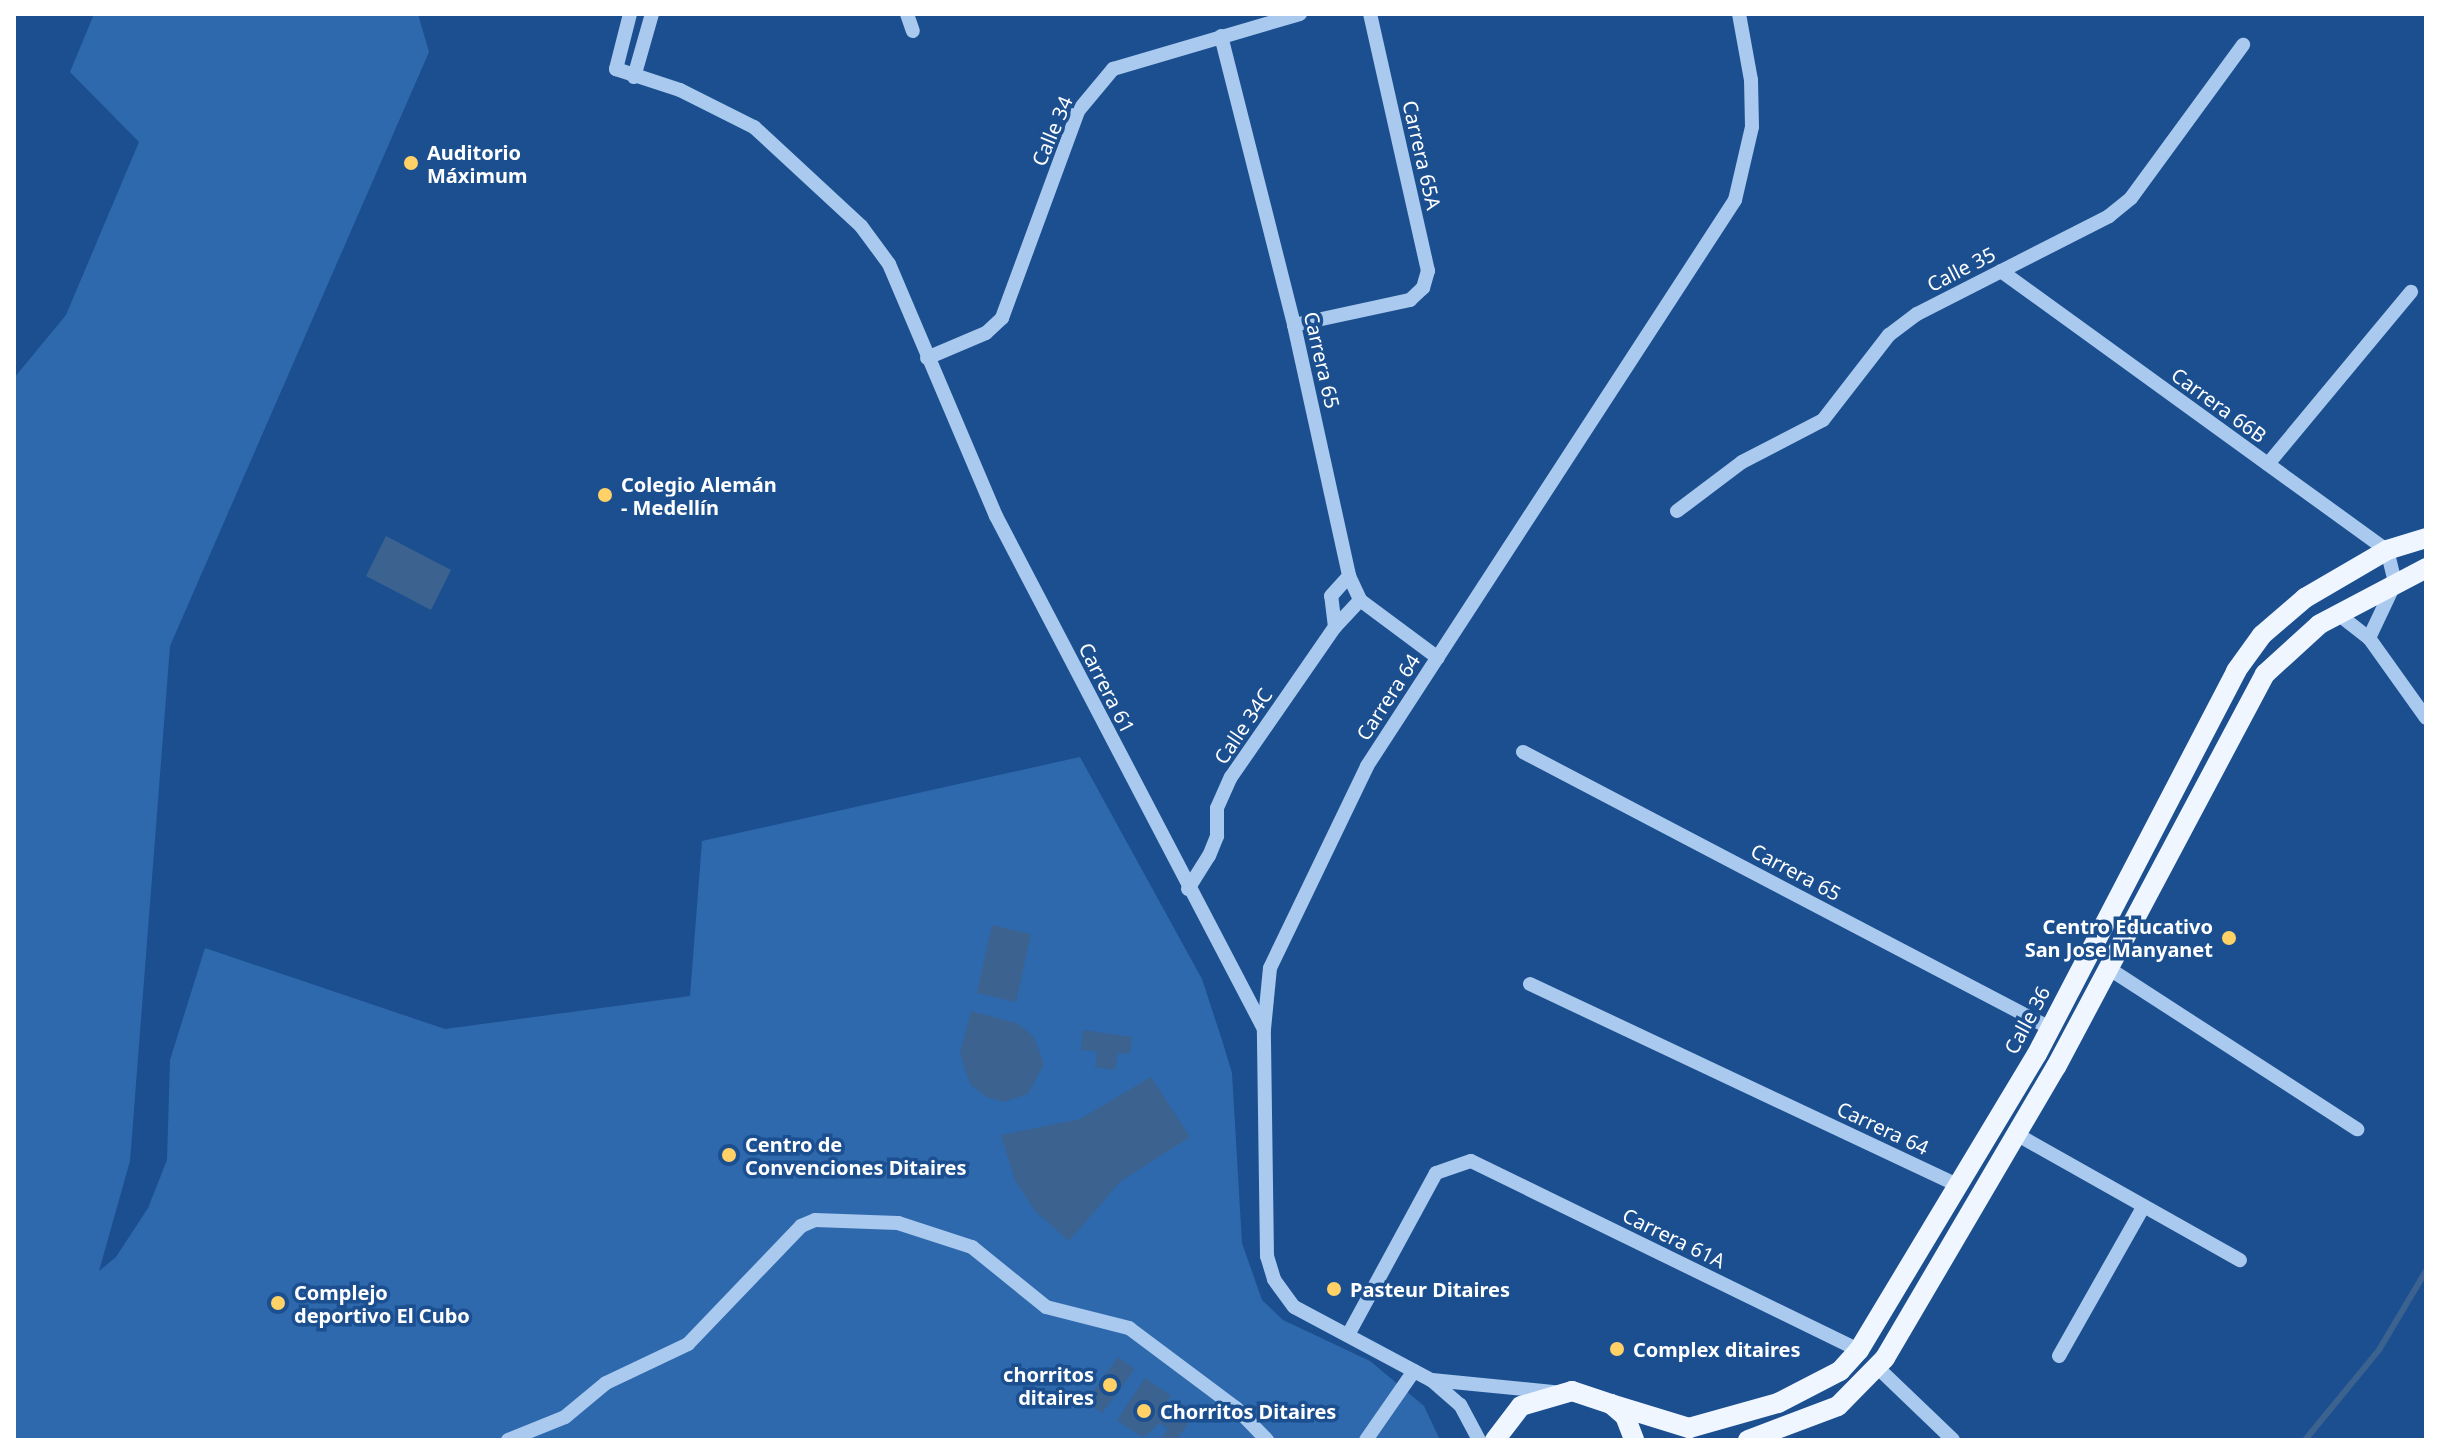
<!DOCTYPE html>
<meta charset="utf-8">
<style>
body{margin:0}
#map{position:relative;width:2440px;height:1454px;overflow:hidden;background:#1b4f8f;font-family:"Noto Sans",sans-serif}
div>[style]{position:absolute}
.green>*{inset:0;background:#2e69ad}
.water>*{inset:0;background:#3c6290}
.stream>*{height:6px;margin:-3px;padding:0 3px;transform-origin:3px;border-radius:3px;background:#3c6290}
.minor>*{height:14px;margin:-7px;padding:0 7px;transform-origin:7px;border-radius:7px;background:#a9c9ee}
.major>*{height:20px;margin:-10px;padding:0 10px;transform-origin:10px;border-radius:10px;background:#f0f6ff}
.dots>*{width:22px;height:22px;translate:-50% -50%;box-sizing:border-box;border:4px solid #1b4f8f;border-radius:50%}
span{translate:-50% -50%;white-space:nowrap;text-align:center;line-height:1.15;-webkit-text-stroke:7px #1b4f8f;paint-order:stroke}
.street-label{font-size:20px;color:#fff}
.poi-label{font-size:20px;color:#fff;font-weight:700}
.left{translate:0 -50%;text-align:left}
.right{translate:-100% -50%;text-align:right}
.frame{position:absolute;inset:0;border:16px solid #fff;pointer-events:none}
</style>
<div id="map">
<div class="green">
<i style="clip-path:polygon(94px 14px,418px 14px,429px 52px,170px 646px,130px 1161px,99px 1271px,116px 1257px,148px 1208px,167px 1160px,170px 1060px,205px 948px,445px 1029px,690px 996px,702px 841px,1080px 757px,1202px 979px,1222px 1040px,1232px 1073px,1242px 1243px,1262px 1300px,1283px 1320px,1370px 1361px,1424px 1406px,1440px 1440px,14px 1440px,14px 378px,66px 315px,139px 142px,70px 72px)"></i>
</div>
<div class="water">
<i style="clip-path:polygon(386px 536px,451px 570px,431px 610px,366px 576px)"></i>
<i style="clip-path:polygon(992px 925px,1031px 934px,1016px 1002px,977px 993px)"></i>
<i style="clip-path:polygon(971px 1011px,1017px 1023px,1034px 1037px,1044px 1064px,1028px 1094px,1004px 1102px,986px 1097px,970px 1084px,960px 1053px)"></i>
<i style="clip-path:polygon(1083px 1030px,1132px 1037px,1130px 1054px,1118px 1053px,1115px 1070px,1095px 1067px,1097px 1052px,1081px 1050px)"></i>
<i style="clip-path:polygon(1151px 1077px,1190px 1137px,1121px 1181px,1069px 1241px,1036px 1212px,1015px 1181px,1001px 1135px,1080px 1119px)"></i>
<i style="clip-path:polygon(1118px 1357px,1135px 1369px,1102px 1413px,1086px 1401px)"></i>
<i style="clip-path:polygon(1145px 1378px,1171px 1396px,1164px 1406px,1166px 1415px,1174px 1420px,1183px 1407px,1194px 1415px,1177px 1440px,1160px 1440px,1168px 1429px,1160px 1423px,1143px 1438px,1117px 1420px)"></i>
</div>
<div class="stream">
<i style="left:2305px;top:1440px;width:117px;rotate:-50.6deg"></i>
<i style="left:2379px;top:1350px;width:92px;rotate:-59.3deg"></i>
</div>
<div class="minor">
<i style="left:630px;top:14px;width:57px;rotate:104.3deg"></i>
<i style="left:616px;top:69px;width:67px;rotate:18.2deg"></i>
<i style="left:680px;top:90px;width:83px;rotate:26.6deg"></i>
<i style="left:754px;top:127px;width:146px;rotate:42.8deg"></i>
<i style="left:861px;top:226px;width:47px;rotate:53.6deg"></i>
<i style="left:889px;top:264px;width:274px;rotate:67deg"></i>
<i style="left:996px;top:516px;width:579px;rotate:62.42deg"></i>
<i style="left:907px;top:14px;width:18px;rotate:71deg"></i>
<i style="left:1221px;top:36px;width:298px;rotate:75.8deg"></i>
<i style="left:1294px;top:325px;width:257px;rotate:77.6deg"></i>
<i style="left:1349px;top:576px;width:26px;rotate:65deg"></i>
<i style="left:1360px;top:600px;width:97px;rotate:36.6deg"></i>
<i style="left:634px;top:77px;width:66px;rotate:-74.1deg"></i>
<i style="left:2001px;top:271px;width:476px;rotate:35.9deg"></i>
<i style="left:2387px;top:550px;width:34px;rotate:76deg"></i>
<i style="left:2395px;top:583px;width:61px;rotate:115.3deg"></i>
<i style="left:1294px;top:325px;width:119px;rotate:-12.2deg"></i>
<i style="left:1410px;top:300px;width:18px;rotate:-43deg"></i>
<i style="left:1423px;top:288px;width:18px;rotate:-74deg"></i>
<i style="left:1428px;top:271px;width:263px;rotate:-102.7deg"></i>
<i style="left:927px;top:358px;width:64px;rotate:-23deg"></i>
<i style="left:986px;top:333px;width:22px;rotate:-43deg"></i>
<i style="left:1002px;top:318px;width:221px;rotate:-69.8deg"></i>
<i style="left:1078px;top:111px;width:55px;rotate:-50.2deg"></i>
<i style="left:1113px;top:69px;width:195px;rotate:-16.4deg"></i>
<i style="left:2268px;top:464px;width:224px;rotate:-50.3deg"></i>
<i style="left:1677px;top:511px;width:81px;rotate:-37deg"></i>
<i style="left:1742px;top:462px;width:91px;rotate:-27.4deg"></i>
<i style="left:1823px;top:420px;width:108px;rotate:-52.2deg"></i>
<i style="left:1889px;top:335px;width:35px;rotate:-37deg"></i>
<i style="left:1917px;top:314px;width:216px;rotate:-27deg"></i>
<i style="left:2109px;top:216px;width:28px;rotate:-39deg"></i>
<i style="left:2131px;top:198px;width:190px;rotate:-53.8deg"></i>
<i style="left:2338px;top:614px;width:39px;rotate:38deg"></i>
<i style="left:2369px;top:638px;width:98px;rotate:54.5deg"></i>
<i style="left:1335px;top:627px;width:31px;rotate:-97deg"></i>
<i style="left:1331px;top:596px;width:27px;rotate:-48deg"></i>
<i style="left:1523px;top:752px;width:595px;rotate:27.64deg"></i>
<i style="left:1188px;top:889px;width:39px;rotate:-58deg"></i>
<i style="left:1209px;top:856px;width:22px;rotate:-68deg"></i>
<i style="left:1217px;top:836px;width:28px;rotate:-90deg"></i>
<i style="left:1217px;top:808px;width:34px;rotate:-66deg"></i>
<i style="left:1231px;top:777px;width:183px;rotate:-55.3deg"></i>
<i style="left:1335px;top:627px;width:37px;rotate:-47deg"></i>
<i style="left:2108px;top:968px;width:297px;rotate:32.9deg"></i>
<i style="left:1530px;top:984px;width:473px;rotate:25.2deg"></i>
<i style="left:2016px;top:1134px;width:257px;rotate:29.4deg"></i>
<i style="left:1348px;top:1335px;width:184px;rotate:-61.5deg"></i>
<i style="left:1436px;top:1173px;width:37px;rotate:-19deg"></i>
<i style="left:1471px;top:1161px;width:432px;rotate:26deg"></i>
<i style="left:2059px;top:1356px;width:172px;rotate:-60.5deg"></i>
<i style="left:1877px;top:1367px;width:105px;rotate:43.8deg"></i>
<i style="left:1432px;top:1380px;width:124px;rotate:5.6deg"></i>
<i style="left:508px;top:1440px;width:61px;rotate:-22deg"></i>
<i style="left:565px;top:1417px;width:53px;rotate:-39.7deg"></i>
<i style="left:606px;top:1383px;width:91px;rotate:-25.4deg"></i>
<i style="left:688px;top:1344px;width:163px;rotate:-46.2deg"></i>
<i style="left:801px;top:1226px;width:15px;rotate:-23deg"></i>
<i style="left:815px;top:1220px;width:83px;rotate:2.1deg"></i>
<i style="left:898px;top:1223px;width:78px;rotate:18deg"></i>
<i style="left:972px;top:1247px;width:95px;rotate:39deg"></i>
<i style="left:1046px;top:1307px;width:86px;rotate:14.2deg"></i>
<i style="left:1129px;top:1328px;width:134px;rotate:36.8deg"></i>
<i style="left:1236px;top:1408px;width:45px;rotate:45.9deg"></i>
<i style="left:1366px;top:1440px;width:84px;rotate:-55.2deg"></i>
<i style="left:1479px;top:1440px;width:40px;rotate:-118deg"></i>
<i style="left:1460px;top:1405px;width:38px;rotate:-139deg"></i>
<i style="left:1431px;top:1380px;width:155px;rotate:-151.9deg"></i>
<i style="left:1294px;top:1307px;width:34px;rotate:-126deg"></i>
<i style="left:1274px;top:1279px;width:24px;rotate:-107deg"></i>
<i style="left:1267px;top:1256px;width:227px;rotate:-90.8deg"></i>
<i style="left:1264px;top:1029px;width:61px;rotate:-84.4deg"></i>
<i style="left:1270px;top:968px;width:224px;rotate:-64.3deg"></i>
<i style="left:1367px;top:766px;width:675px;rotate:-56.97deg"></i>
<i style="left:1735px;top:200px;width:75px;rotate:-76.9deg"></i>
<i style="left:1752px;top:127px;width:47px;rotate:-91.2deg"></i>
<i style="left:1751px;top:80px;width:67px;rotate:-100.3deg"></i>
</div>
<div class="major">
<i style="left:1611px;top:1404px;width:82px;rotate:17.1deg"></i>
<i style="left:1689px;top:1428px;width:92px;rotate:-15.7deg"></i>
<i style="left:1778px;top:1403px;width:70px;rotate:-27.3deg"></i>
<i style="left:1840px;top:1371px;width:28px;rotate:-48deg"></i>
<i style="left:1859px;top:1350px;width:345px;rotate:-59deg"></i>
<i style="left:2037px;top:1054px;width:432px;rotate:-62.5deg"></i>
<i style="left:2236px;top:671px;width:44px;rotate:-54.2deg"></i>
<i style="left:2262px;top:635px;width:57px;rotate:-40.7deg"></i>
<i style="left:2305px;top:598px;width:95px;rotate:-30.3deg"></i>
<i style="left:2387px;top:550px;width:41px;rotate:-17.1deg"></i>
<i style="left:1495px;top:1440px;width:43px;rotate:-52.6deg"></i>
<i style="left:1521px;top:1406px;width:53px;rotate:-16.4deg"></i>
<i style="left:1572px;top:1391px;width:41px;rotate:18.4deg"></i>
<i style="left:1611px;top:1404px;width:18px;rotate:41deg"></i>
<i style="left:1625px;top:1416px;width:26px;rotate:69deg"></i>
<i style="left:1748px;top:1440px;width:96px;rotate:-20.7deg"></i>
<i style="left:1838px;top:1406px;width:67px;rotate:-45.6deg"></i>
<i style="left:1885px;top:1358px;width:338px;rotate:-59.6deg"></i>
<i style="left:2056px;top:1067px;width:445px;rotate:-62deg"></i>
<i style="left:2265px;top:674px;width:74px;rotate:-42.3deg"></i>
<i style="left:2320px;top:624px;width:120px;rotate:-27.8deg"></i>
</div>
<div class="dots">
<i style="left:411px;top:163px;background:#ffd166"></i>
<i style="left:605px;top:495px;background:#ffd166"></i>
<i style="left:2229px;top:938px;background:#ffd166"></i>
<i style="left:729px;top:1155px;background:#ffd166"></i>
<i style="left:1334px;top:1289px;background:#ffd166"></i>
<i style="left:278px;top:1303px;background:#ffd166"></i>
<i style="left:1617px;top:1349px;background:#ffd166"></i>
<i style="left:1110px;top:1385px;background:#ffd166"></i>
<i style="left:1144px;top:1411px;background:#ffd166"></i>
</div>
<div class="street-label">
<span style="left:1052px;top:131px;rotate:-67deg">Calle 34</span>
<span style="left:1422px;top:155px;rotate:77deg">Carrera 65A</span>
<span style="left:1961px;top:269px;rotate:-27deg">Calle 35</span>
<span style="left:1322px;top:360px;rotate:77deg">Carrera 65</span>
<span style="left:2219px;top:405px;rotate:36deg">Carrera 66B</span>
<span style="left:1107px;top:688px;rotate:63deg">Carrera 61</span>
<span style="left:1388px;top:697px;rotate:-57deg">Carrera 64</span>
<span style="left:1243px;top:726px;rotate:-56deg">Calle 34C</span>
<span style="left:1796px;top:872px;rotate:28deg">Carrera 65</span>
<span style="left:2027px;top:1020px;rotate:-62deg">Calle 36</span>
<span style="left:1883px;top:1128px;rotate:25deg">Carrera 64</span>
<span style="left:1674px;top:1238px;rotate:26deg">Carrera 61A</span>
</div>
<div class="poi-label">
<span class="left" style="left:427px;top:164px">Auditorio<br>Máximum</span>
<span class="left" style="left:621px;top:496px">Colegio Alemán<br>- Medellín</span>
<span class="right" style="left:2213px;top:938px">Centro Educativo<br>San Jose Manyanet</span>
<span class="left" style="left:745px;top:1156px">Centro de<br>Convenciones Ditaires</span>
<span class="left" style="left:1350px;top:1289px">Pasteur Ditaires</span>
<span class="left" style="left:294px;top:1304px">Complejo<br>deportivo El Cubo</span>
<span class="left" style="left:1633px;top:1349px">Complex ditaires</span>
<span class="right" style="left:1094px;top:1386px">chorritos<br>ditaires</span>
<span class="left" style="left:1160px;top:1411px">Chorritos Ditaires</span>
</div>
<div class="frame"></div>
</div>
